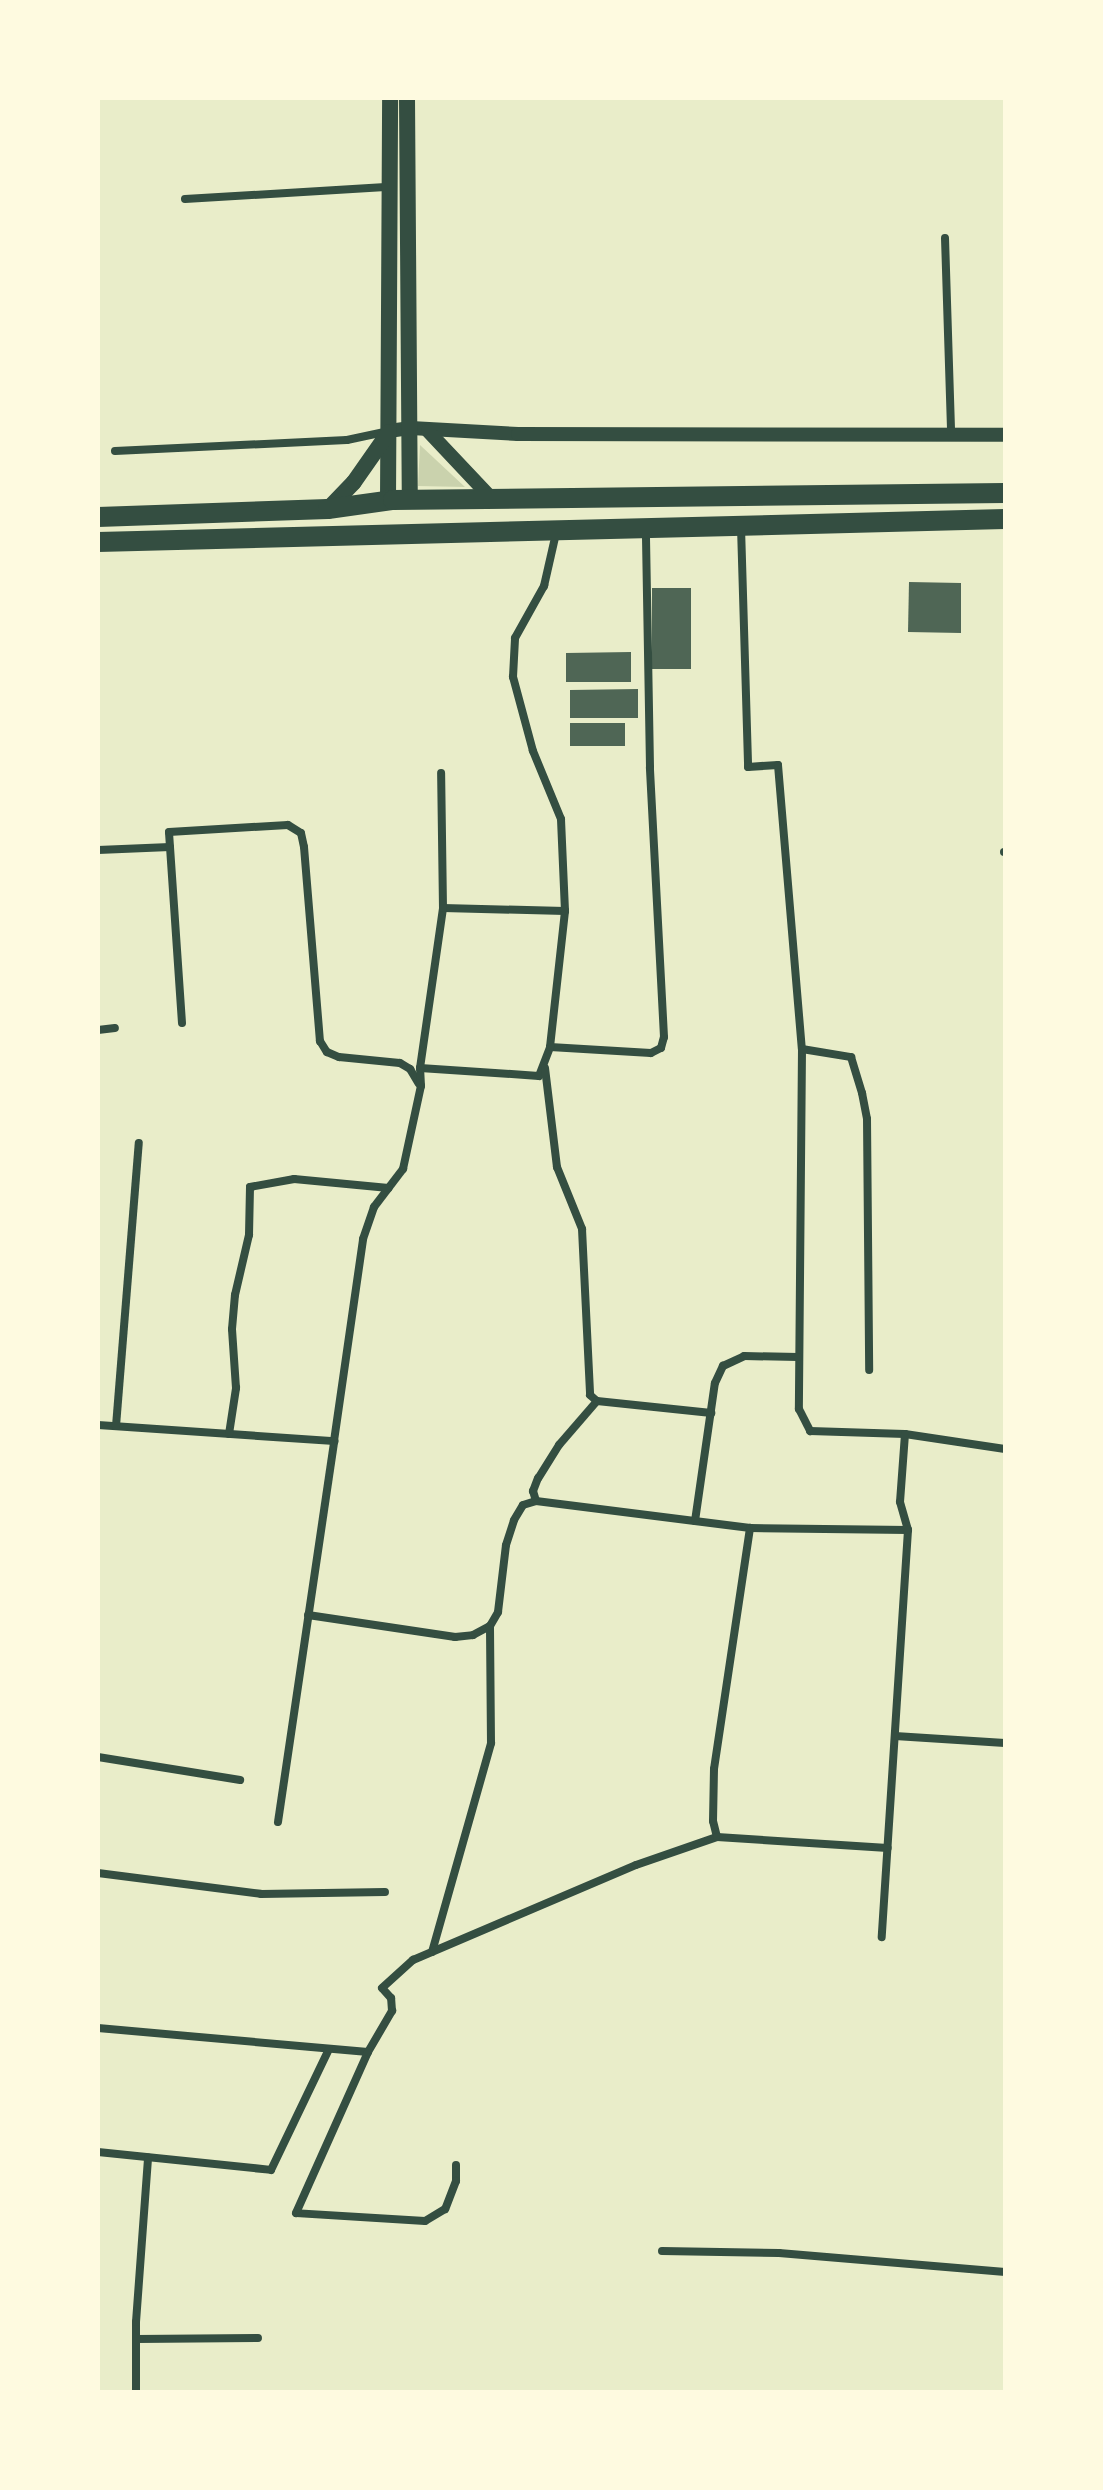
<!DOCTYPE html>
<style>
body{margin:0}
#map{position:relative;width:1103px;height:2490px;overflow:hidden;background:#e9edc9;font-family:Signika,sans-serif}
div>[style]{position:absolute}
.green>*{inset:0;background:#cad2ad}
.building>*{inset:0;background:#4f6655}
.minor>*{height:8px;margin:-4px;padding:0 4px;transform-origin:4px;border-radius:4px;background:#344e41}
.tertiary>*{height:14px;margin:-7px;padding:0 7px;transform-origin:7px;border-radius:7px;background:#344e41}
.secondary>*{height:16px;margin:-8px;padding:0 8px;transform-origin:8px;border-radius:8px;background:#344e41}
.trunk>*{height:20px;margin:-10px;padding:0 10px;transform-origin:10px;border-radius:10px;background:#344e41}
span{translate:-50% -50%;white-space:nowrap;text-align:center;line-height:1.15;-webkit-text-stroke:8px #fefae0;paint-order:stroke}
.frame{position:absolute;inset:0;border:100px solid #fefae0;pointer-events:none}
</style>
<div id="map">
<div class="green">
<i style="clip-path:polygon(420px 445px,465px 487px,418px 486px)"></i>
</div>
<div class="building">
<i style="clip-path:polygon(909px 582px,961px 583px,961px 633px,908px 632px)"></i>
<i style="clip-path:polygon(652px 588px,691px 588px,691px 669px,652px 669px)"></i>
<i style="clip-path:polygon(631px 652px,631px 682px,566px 682px,566px 653px)"></i>
<i style="clip-path:polygon(638px 689px,638px 718px,570px 718px,570px 690px)"></i>
<i style="clip-path:polygon(570px 723px,625px 723px,625px 746px,570px 746px)"></i>
</div>
<div class="minor">
<i style="left:185px;top:199px;width:205px;rotate:-3.4deg"></i>
<i style="left:945px;top:238px;width:195px;rotate:88.2deg"></i>
<i style="left:115px;top:451px;width:232px;rotate:-2.7deg"></i>
<i style="left:347px;top:440px;width:43px;rotate:-12.1deg"></i>
<i style="left:741px;top:527px;width:240px;rotate:88.3deg"></i>
<i style="left:748px;top:767px;width:30px;rotate:-4deg"></i>
<i style="left:778px;top:765px;width:285px;rotate:85.2deg"></i>
<i style="left:802px;top:1049px;width:360px;rotate:90.5deg"></i>
<i style="left:799px;top:1409px;width:25px;rotate:63deg"></i>
<i style="left:810px;top:1431px;width:95px;rotate:1.8deg"></i>
<i style="left:905px;top:1434px;width:101px;rotate:8.5deg"></i>
<i style="left:98px;top:850px;width:72px;rotate:-2.4deg"></i>
<i style="left:1004px;top:852px;width:1px"></i>
<i style="left:443px;top:908px;width:122px;rotate:1.4deg"></i>
<i style="left:182px;top:1023px;width:191px;rotate:-93.9deg"></i>
<i style="left:169px;top:832px;width:119px;rotate:-3.4deg"></i>
<i style="left:288px;top:825px;width:15px;rotate:32deg"></i>
<i style="left:301px;top:833px;width:14px;rotate:78deg"></i>
<i style="left:304px;top:847px;width:195px;rotate:85.3deg"></i>
<i style="left:320px;top:1041px;width:13px;rotate:58deg"></i>
<i style="left:327px;top:1052px;width:13px;rotate:23deg"></i>
<i style="left:339px;top:1057px;width:61px;rotate:5.6deg"></i>
<i style="left:400px;top:1063px;width:12px;rotate:31deg"></i>
<i style="left:410px;top:1069px;width:17px;rotate:59deg"></i>
<i style="left:98px;top:1030px;width:17px;rotate:-7deg"></i>
<i style="left:550px;top:1047px;width:101px;rotate:3.4deg"></i>
<i style="left:651px;top:1053px;width:11px;rotate:-27deg"></i>
<i style="left:661px;top:1048px;width:11px;rotate:-75deg"></i>
<i style="left:664px;top:1037px;width:270px;rotate:-93deg"></i>
<i style="left:650px;top:767px;width:237px;rotate:-91deg"></i>
<i style="left:802px;top:1049px;width:50px;rotate:9.3deg"></i>
<i style="left:851px;top:1057px;width:38px;rotate:73deg"></i>
<i style="left:862px;top:1093px;width:26px;rotate:79deg"></i>
<i style="left:867px;top:1119px;width:251px;rotate:89.5deg"></i>
<i style="left:420px;top:1068px;width:119px;rotate:3.8deg"></i>
<i style="left:539px;top:1076px;width:31px;rotate:-69deg"></i>
<i style="left:550px;top:1047px;width:137px;rotate:-83.7deg"></i>
<i style="left:565px;top:911px;width:92px;rotate:-92.5deg"></i>
<i style="left:561px;top:819px;width:74px;rotate:-112.4deg"></i>
<i style="left:533px;top:751px;width:77px;rotate:-105.1deg"></i>
<i style="left:513px;top:677px;width:39px;rotate:-87deg"></i>
<i style="left:515px;top:638px;width:60px;rotate:-60.9deg"></i>
<i style="left:544px;top:586px;width:54px;rotate:-77.2deg"></i>
<i style="left:545px;top:1068px;width:100px;rotate:83.1deg"></i>
<i style="left:557px;top:1167px;width:67px;rotate:68deg"></i>
<i style="left:582px;top:1229px;width:166px;rotate:87.2deg"></i>
<i style="left:590px;top:1395px;width:9px;rotate:41deg"></i>
<i style="left:597px;top:1401px;width:58px;rotate:130.8deg"></i>
<i style="left:559px;top:1445px;width:39px;rotate:122deg"></i>
<i style="left:538px;top:1478px;width:14px;rotate:111deg"></i>
<i style="left:533px;top:1491px;width:10px;rotate:73deg"></i>
<i style="left:536px;top:1501px;width:216px;rotate:7.2deg"></i>
<i style="left:597px;top:1401px;width:115px;rotate:6deg"></i>
<i style="left:98px;top:1425px;width:237px;rotate:3.9deg"></i>
<i style="left:334px;top:1441px;width:204px;rotate:-81.8deg"></i>
<i style="left:363px;top:1239px;width:34px;rotate:-71deg"></i>
<i style="left:374px;top:1207px;width:48px;rotate:-52.7deg"></i>
<i style="left:403px;top:1169px;width:85px;rotate:-77.8deg"></i>
<i style="left:421px;top:1086px;width:18px;rotate:-93deg"></i>
<i style="left:420px;top:1068px;width:162px;rotate:-81.8deg"></i>
<i style="left:443px;top:908px;width:135px;rotate:-90.8deg"></i>
<i style="left:116px;top:1426px;width:284px;rotate:-85.4deg"></i>
<i style="left:229px;top:1434px;width:47px;rotate:-81.3deg"></i>
<i style="left:236px;top:1388px;width:59px;rotate:-93.9deg"></i>
<i style="left:232px;top:1329px;width:34px;rotate:-85deg"></i>
<i style="left:235px;top:1295px;width:62px;rotate:-76.9deg"></i>
<i style="left:249px;top:1235px;width:48px;rotate:-88.8deg"></i>
<i style="left:250px;top:1187px;width:45px;rotate:-10.3deg"></i>
<i style="left:294px;top:1179px;width:95px;rotate:5.4deg"></i>
<i style="left:905px;top:1434px;width:68px;rotate:94.2deg"></i>
<i style="left:900px;top:1502px;width:29px;rotate:74deg"></i>
<i style="left:695px;top:1521px;width:139px;rotate:-81.8deg"></i>
<i style="left:715px;top:1383px;width:19px;rotate:-65deg"></i>
<i style="left:723px;top:1366px;width:23px;rotate:-25deg"></i>
<i style="left:744px;top:1356px;width:54px;rotate:1.1deg"></i>
<i style="left:308px;top:1615px;width:149px;rotate:8.5deg"></i>
<i style="left:455px;top:1637px;width:18px;rotate:-6deg"></i>
<i style="left:473px;top:1635px;width:19px;rotate:-28deg"></i>
<i style="left:490px;top:1626px;width:16px;rotate:-60deg"></i>
<i style="left:498px;top:1612px;width:67px;rotate:-83.2deg"></i>
<i style="left:506px;top:1545px;width:26px;rotate:-72deg"></i>
<i style="left:514px;top:1520px;width:17px;rotate:-59deg"></i>
<i style="left:523px;top:1505px;width:14px;rotate:-17deg"></i>
<i style="left:895px;top:1736px;width:110px;rotate:3.6deg"></i>
<i style="left:98px;top:1757px;width:144px;rotate:9.2deg"></i>
<i style="left:278px;top:1822px;width:385px;rotate:-81.6deg"></i>
<i style="left:717px;top:1837px;width:16px;rotate:-104deg"></i>
<i style="left:713px;top:1821px;width:52px;rotate:-88.9deg"></i>
<i style="left:714px;top:1769px;width:244px;rotate:-81.5deg"></i>
<i style="left:750px;top:1528px;width:158px;rotate:0.7deg"></i>
<i style="left:908px;top:1530px;width:408px;rotate:93.7deg"></i>
<i style="left:98px;top:1873px;width:164px;rotate:7.3deg"></i>
<i style="left:261px;top:1894px;width:124px;rotate:-0.9deg"></i>
<i style="left:432px;top:1952px;width:217px;rotate:-74.2deg"></i>
<i style="left:491px;top:1743px;width:117px;rotate:-90.5deg"></i>
<i style="left:98px;top:2028px;width:271px;rotate:5.1deg"></i>
<i style="left:98px;top:2152px;width:174px;rotate:5.9deg"></i>
<i style="left:271px;top:2170px;width:134px;rotate:-64.4deg"></i>
<i style="left:456px;top:2165px;width:16px;rotate:90deg"></i>
<i style="left:456px;top:2181px;width:30px;rotate:111deg"></i>
<i style="left:445px;top:2209px;width:23px;rotate:149deg"></i>
<i style="left:425px;top:2221px;width:129px;rotate:-176.5deg"></i>
<i style="left:296px;top:2213px;width:176px;rotate:-65.9deg"></i>
<i style="left:368px;top:2052px;width:48px;rotate:-59.7deg"></i>
<i style="left:392px;top:2011px;width:13px;rotate:-94deg"></i>
<i style="left:391px;top:1998px;width:13px;rotate:-132deg"></i>
<i style="left:382px;top:1988px;width:42px;rotate:-42.1deg"></i>
<i style="left:413px;top:1960px;width:242px;rotate:-23.1deg"></i>
<i style="left:636px;top:1865px;width:86px;rotate:-19.1deg"></i>
<i style="left:717px;top:1837px;width:171px;rotate:3.7deg"></i>
<i style="left:662px;top:2251px;width:117px;rotate:1deg"></i>
<i style="left:779px;top:2253px;width:227px;rotate:4.8deg"></i>
<i style="left:136px;top:2339px;width:122px;rotate:-0.5deg"></i>
<i style="left:136px;top:2392px;width:70px;rotate:-90deg"></i>
<i style="left:136px;top:2322px;width:165px;rotate:-85.8deg"></i>
</div>
<div class="tertiary">
<i style="left:389px;top:431px;width:22px;rotate:-8deg"></i>
<i style="left:411px;top:428px;width:107px;rotate:3.2deg"></i>
<i style="left:518px;top:434px;width:487px;rotate:0.1deg"></i>
<i style="left:428px;top:431px;width:96px;rotate:46.7deg"></i>
</div>
<div class="secondary">
<i style="left:407px;top:98px;width:402px;rotate:89.6deg"></i>
<i style="left:388px;top:501px;width:403px;rotate:-89.7deg"></i>
<i style="left:328px;top:509px;width:37px;rotate:-46deg"></i>
<i style="left:354px;top:482px;width:61px;rotate:-55deg"></i>
</div>
<div class="trunk">
<i style="left:98px;top:517px;width:230px;rotate:-2deg"></i>
<i style="left:328px;top:509px;width:66px;rotate:-7.9deg"></i>
<i style="left:393px;top:500px;width:612px;rotate:-0.66deg"></i>
<i style="left:98px;top:542px;width:907px;rotate:-1.45deg"></i>
</div>
<div class="frame"></div>
</div>
